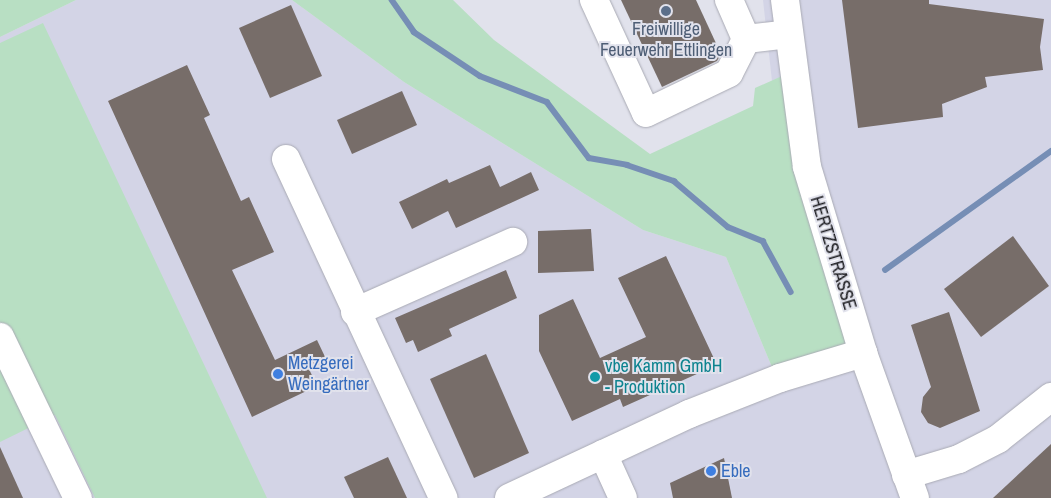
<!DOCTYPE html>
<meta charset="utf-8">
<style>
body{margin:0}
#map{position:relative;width:1051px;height:498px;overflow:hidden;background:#e1e2ec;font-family:"Archivo Narrow",sans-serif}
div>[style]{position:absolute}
.built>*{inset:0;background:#d3d4e6}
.green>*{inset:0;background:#b8dfc3}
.stream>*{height:5.5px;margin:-2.75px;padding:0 2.75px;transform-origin:2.75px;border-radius:2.75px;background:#768eb5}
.building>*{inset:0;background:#776d69}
.roads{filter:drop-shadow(0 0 1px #a9aab4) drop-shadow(0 0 1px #a9aab4)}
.minor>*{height:28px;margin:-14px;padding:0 14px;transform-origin:14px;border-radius:14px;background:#fff}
.dots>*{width:14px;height:14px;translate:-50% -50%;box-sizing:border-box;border:2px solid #e1e2ec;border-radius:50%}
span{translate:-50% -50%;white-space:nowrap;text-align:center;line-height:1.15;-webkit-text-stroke:4px #e1e2ec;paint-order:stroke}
.service-label{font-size:18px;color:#4e5e75}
.street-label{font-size:18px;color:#1d1d21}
.shop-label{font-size:18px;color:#366cbe}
.left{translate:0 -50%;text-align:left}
.culture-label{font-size:18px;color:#0d838f}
</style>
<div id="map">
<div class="built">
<i style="clip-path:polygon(76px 0,292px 0,404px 82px,643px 230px,726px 257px,774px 372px,782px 77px,772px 81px,763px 0,1051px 0,1051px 498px,0 498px,0 37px)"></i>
</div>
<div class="green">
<i style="clip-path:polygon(0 0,76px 0,0 37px)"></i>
<i style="clip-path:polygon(292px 0,453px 0,494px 40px,650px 154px,753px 106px,755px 88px,782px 76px,847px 347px,774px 372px,726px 257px,643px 230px,404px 82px)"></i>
<i style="clip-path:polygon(43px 23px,267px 498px,95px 498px,55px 415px,0 442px,0 43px)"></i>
</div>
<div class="stream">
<i style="left:392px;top:0;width:39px;rotate:55deg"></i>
<i style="left:414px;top:32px;width:79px;rotate:33.7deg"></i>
<i style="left:480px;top:76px;width:72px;rotate:21.2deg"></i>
<i style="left:547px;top:102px;width:70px;rotate:53.1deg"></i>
<i style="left:589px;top:158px;width:39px;rotate:10deg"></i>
<i style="left:627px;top:165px;width:50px;rotate:18.8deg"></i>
<i style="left:674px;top:181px;width:71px;rotate:40.4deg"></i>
<i style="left:728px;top:227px;width:38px;rotate:22deg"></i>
<i style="left:763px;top:241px;width:58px;rotate:61.2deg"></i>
<i style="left:885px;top:270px;width:204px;rotate:-35.6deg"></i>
</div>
<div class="building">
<i style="clip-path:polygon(621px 0,696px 0,721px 54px,717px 61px,662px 87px)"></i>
<i style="clip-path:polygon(842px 0,929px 0,929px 4px,1044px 19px,1040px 47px,1043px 70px,985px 77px,987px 87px,942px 104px,943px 117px,858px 128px)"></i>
<i style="clip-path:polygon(291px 5px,322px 76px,270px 98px,239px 28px)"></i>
<i style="clip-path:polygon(187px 65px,210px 115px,204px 118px,241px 201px,249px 197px,274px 252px,232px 270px,275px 360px,317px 340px,327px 361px,309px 369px,317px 386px,252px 417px,108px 101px)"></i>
<i style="clip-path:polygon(402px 91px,417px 125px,352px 154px,337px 120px)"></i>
<i style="clip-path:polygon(490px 165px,500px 187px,531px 172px,539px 190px,456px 228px,448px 211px,412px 229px,399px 202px,447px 179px,449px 183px)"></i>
<i style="clip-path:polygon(591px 229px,594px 271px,538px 273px,538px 231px)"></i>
<i style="clip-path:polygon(1013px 236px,1049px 286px,981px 337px,944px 289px)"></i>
<i style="clip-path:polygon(666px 256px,717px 365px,623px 407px,620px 399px,572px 421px,539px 351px,539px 315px,573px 299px,600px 358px,646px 337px,618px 278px)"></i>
<i style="clip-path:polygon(506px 270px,517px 298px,449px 329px,452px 336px,418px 352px,413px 340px,406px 343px,395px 318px)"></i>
<i style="clip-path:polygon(949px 312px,980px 411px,940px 428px,928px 423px,921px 412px,923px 397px,931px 387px,911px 325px)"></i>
<i style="clip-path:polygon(486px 354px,529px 453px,474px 478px,430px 379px)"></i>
<i style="clip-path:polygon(1051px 444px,1051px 498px,993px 498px)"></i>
<i style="clip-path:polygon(0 447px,23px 498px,0 498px)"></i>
<i style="clip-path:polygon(388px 457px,407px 498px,354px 498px,344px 477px)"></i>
<i style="clip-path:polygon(724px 458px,732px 498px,673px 498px,670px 483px)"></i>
</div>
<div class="roads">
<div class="minor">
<i style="left:594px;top:0;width:124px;rotate:65.3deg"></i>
<i style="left:646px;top:113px;width:92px;rotate:-25.7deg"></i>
<i style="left:729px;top:73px;width:38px;rotate:-63deg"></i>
<i style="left:729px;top:0;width:43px;rotate:66.4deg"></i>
<i style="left:746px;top:39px;width:43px;rotate:-6.6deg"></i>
<i style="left:785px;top:0;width:168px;rotate:82.5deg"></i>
<i style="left:807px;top:167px;width:194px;rotate:73.2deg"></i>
<i style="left:863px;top:353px;width:154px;rotate:70.3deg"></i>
<i style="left:286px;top:159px;width:374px;rotate:65.1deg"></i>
<i style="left:355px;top:312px;width:173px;rotate:-23.9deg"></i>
<i style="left:0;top:337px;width:179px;rotate:64.2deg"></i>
<i style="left:603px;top:454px;width:48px;rotate:65.6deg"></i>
<i style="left:906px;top:475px;width:55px;rotate:-16.8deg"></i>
<i style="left:959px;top:459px;width:44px;rotate:-27.1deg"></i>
<i style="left:998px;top:439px;width:68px;rotate:-38.4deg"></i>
<i style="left:509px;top:498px;width:199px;rotate:-25deg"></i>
<i style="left:689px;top:414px;width:98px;rotate:-21.6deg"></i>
<i style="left:780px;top:378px;width:87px;rotate:-16.8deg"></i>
</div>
</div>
<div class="dots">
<i style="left:666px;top:11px;background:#5c6f8a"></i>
<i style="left:278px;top:374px;background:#3f7fe0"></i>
<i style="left:595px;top:377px;background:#0f9aa8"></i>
<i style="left:711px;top:471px;background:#3f7fe0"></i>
</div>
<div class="service-label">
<span style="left:666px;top:40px">Freiwillige<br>Feuerwehr Ettlingen</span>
</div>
<div class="street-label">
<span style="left:833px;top:253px;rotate:73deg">HERTZSTRASSE</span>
</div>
<div class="shop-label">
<span class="left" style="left:288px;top:374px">Metzgerei<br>Weingärtner</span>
<span class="left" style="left:721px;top:471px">Eble</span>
</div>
<div class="culture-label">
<span class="left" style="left:605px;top:377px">vbe Kamm GmbH<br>- Produktion</span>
</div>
</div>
